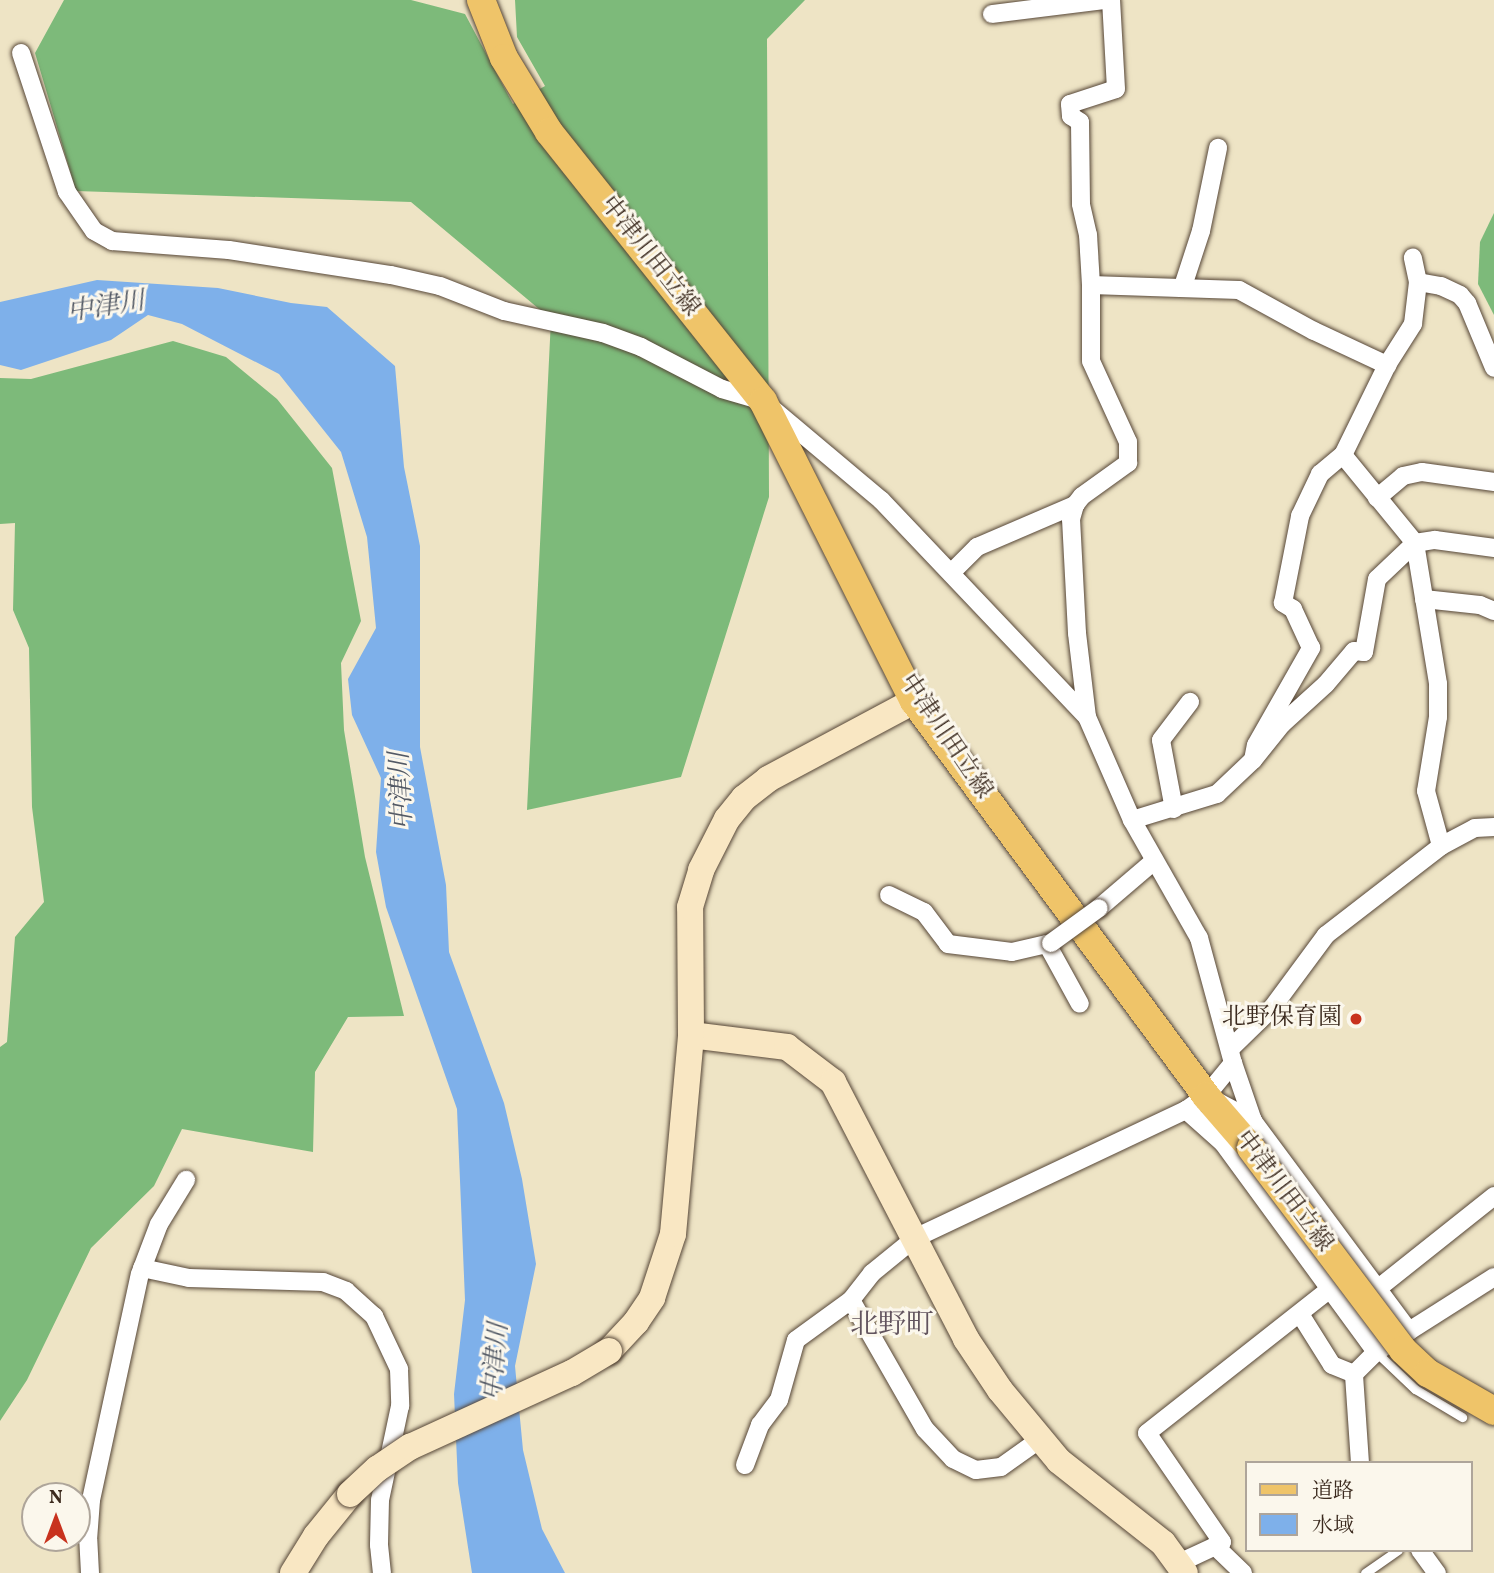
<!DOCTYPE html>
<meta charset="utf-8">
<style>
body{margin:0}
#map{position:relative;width:1494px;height:1573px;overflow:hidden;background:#eee4c5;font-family:Vollkorn,"Noto Serif JP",serif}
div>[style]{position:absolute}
.forest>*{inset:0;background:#7dba7a}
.water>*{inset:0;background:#7eb0ea}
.roads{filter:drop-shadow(0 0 2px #564637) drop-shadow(0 0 2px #564637)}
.lane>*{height:9px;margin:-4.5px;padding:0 4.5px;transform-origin:4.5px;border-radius:4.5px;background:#fff}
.street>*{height:18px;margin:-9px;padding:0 9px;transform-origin:9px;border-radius:9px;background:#fff}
.secondary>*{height:26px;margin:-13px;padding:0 13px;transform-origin:13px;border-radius:13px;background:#f9e7c3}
.primary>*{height:28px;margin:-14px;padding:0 14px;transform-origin:14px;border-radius:14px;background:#efc469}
.bridges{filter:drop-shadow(0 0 2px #564637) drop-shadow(0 0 2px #564637)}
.street-bridge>*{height:18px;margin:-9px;padding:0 9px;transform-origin:9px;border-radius:9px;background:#fff}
.secondary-bridge>*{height:26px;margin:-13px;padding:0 13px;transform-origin:13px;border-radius:13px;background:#f9e7c3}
.primary-bridge>*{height:28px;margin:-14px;padding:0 14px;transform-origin:14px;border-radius:14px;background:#efc469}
.dots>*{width:19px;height:19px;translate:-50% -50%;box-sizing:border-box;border:4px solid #fbf7ec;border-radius:50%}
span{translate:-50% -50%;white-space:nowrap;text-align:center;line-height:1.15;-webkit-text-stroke:6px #fbf7ec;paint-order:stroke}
.street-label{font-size:24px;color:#3b2a1e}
.poi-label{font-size:24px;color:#3b2a1e}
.right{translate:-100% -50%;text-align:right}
.water-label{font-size:26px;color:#525965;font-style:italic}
.quarter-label{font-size:28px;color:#61535d}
.legend{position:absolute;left:1245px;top:1461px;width:228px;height:91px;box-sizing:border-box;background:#fbf7ec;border:2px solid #aea59a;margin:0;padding:9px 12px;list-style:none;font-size:21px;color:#3b2a1e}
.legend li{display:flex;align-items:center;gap:14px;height:35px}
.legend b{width:35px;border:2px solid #aea59a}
.north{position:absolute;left:21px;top:1482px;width:70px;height:70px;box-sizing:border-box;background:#fbf7ec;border:2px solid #aea59a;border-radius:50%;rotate:0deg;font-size:19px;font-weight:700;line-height:28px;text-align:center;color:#3b2a1e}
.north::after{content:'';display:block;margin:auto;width:24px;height:32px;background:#c8321e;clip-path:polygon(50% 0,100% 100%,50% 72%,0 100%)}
</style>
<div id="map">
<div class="forest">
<i style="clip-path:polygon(64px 0,411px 0,465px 14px,513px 104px,545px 86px,517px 37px,515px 0,805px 0,767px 39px,769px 497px,681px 777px,527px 810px,551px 319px,411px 202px,76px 191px,35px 53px)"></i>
<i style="clip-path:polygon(1494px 213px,1494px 315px,1478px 284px,1480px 242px)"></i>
<i style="clip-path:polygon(173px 341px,226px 357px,277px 399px,332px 468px,361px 621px,341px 663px,344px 730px,365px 857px,404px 1016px,348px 1017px,315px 1072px,313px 1152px,182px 1129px,154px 1186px,91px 1248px,27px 1380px,0 1421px,0 1047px,7px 1042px,15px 937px,44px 902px,32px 807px,29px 648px,13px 610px,15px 523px,0 524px,0 378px,31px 379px)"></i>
</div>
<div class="water">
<i style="clip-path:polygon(97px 280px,218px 288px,291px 303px,327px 307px,395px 366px,404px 467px,420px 546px,420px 747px,446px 885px,449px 952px,504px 1103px,522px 1179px,536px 1264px,515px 1366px,523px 1450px,542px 1529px,565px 1573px,472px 1573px,458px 1483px,454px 1394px,465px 1300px,457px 1109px,386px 907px,376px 852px,381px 778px,352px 715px,348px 679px,376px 628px,367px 537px,341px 452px,279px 374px,182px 324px,148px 315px,111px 340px,21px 370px,0 365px,0 302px)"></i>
</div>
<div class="roads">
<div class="lane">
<i style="left:1376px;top:1352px;width:54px;rotate:43.5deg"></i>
<i style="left:1415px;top:1389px;width:55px;rotate:30.8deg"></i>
<i style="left:1365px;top:1573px;width:40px;rotate:-34.9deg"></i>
</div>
<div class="street">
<i style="left:992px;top:14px;width:114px;rotate:-7.1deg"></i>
<i style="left:21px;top:53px;width:146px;rotate:71.7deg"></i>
<i style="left:67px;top:192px;width:47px;rotate:55.3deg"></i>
<i style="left:94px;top:231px;width:21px;rotate:29deg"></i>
<i style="left:112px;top:241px;width:117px;rotate:4.4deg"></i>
<i style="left:229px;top:250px;width:164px;rotate:8.8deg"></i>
<i style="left:391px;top:275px;width:50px;rotate:12.7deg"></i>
<i style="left:440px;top:286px;width:69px;rotate:21.3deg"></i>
<i style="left:504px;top:311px;width:101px;rotate:12.5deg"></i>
<i style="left:603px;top:333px;width:40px;rotate:20.2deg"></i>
<i style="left:641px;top:347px;width:91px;rotate:27.4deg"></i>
<i style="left:722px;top:389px;width:43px;rotate:16.3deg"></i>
<i style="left:763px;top:401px;width:154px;rotate:40deg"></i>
<i style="left:881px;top:500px;width:299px;rotate:46.5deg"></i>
<i style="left:1418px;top:282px;width:23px;rotate:10deg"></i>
<i style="left:1441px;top:286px;width:21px;rotate:25deg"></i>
<i style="left:1460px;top:295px;width:11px;rotate:49deg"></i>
<i style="left:1467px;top:303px;width:70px;rotate:67.4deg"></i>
<i style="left:1091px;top:285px;width:148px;rotate:1.9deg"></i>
<i style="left:1239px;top:290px;width:85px;rotate:28.7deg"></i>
<i style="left:1314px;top:331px;width:81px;rotate:25deg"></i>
<i style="left:1183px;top:286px;width:58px;rotate:-71.9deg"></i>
<i style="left:1201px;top:231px;width:85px;rotate:-78.4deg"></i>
<i style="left:1343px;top:455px;width:114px;rotate:50.7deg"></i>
<i style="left:1415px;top:543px;width:143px;rotate:80.7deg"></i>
<i style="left:1438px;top:684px;width:33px;rotate:90deg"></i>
<i style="left:1438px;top:717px;width:75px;rotate:99.2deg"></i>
<i style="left:1426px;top:791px;width:57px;rotate:74.7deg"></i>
<i style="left:1377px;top:498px;width:34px;rotate:-40deg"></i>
<i style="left:1403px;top:476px;width:19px;rotate:-12deg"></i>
<i style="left:1422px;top:472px;width:73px;rotate:7.9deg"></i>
<i style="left:951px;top:573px;width:37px;rotate:-45deg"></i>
<i style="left:977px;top:547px;width:107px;rotate:-23.2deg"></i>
<i style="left:1424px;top:599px;width:56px;rotate:6.1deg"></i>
<i style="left:1480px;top:605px;width:15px;rotate:23deg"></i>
<i style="left:1253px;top:760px;width:15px;rotate:-79deg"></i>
<i style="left:1256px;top:745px;width:112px;rotate:-60.4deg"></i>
<i style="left:1311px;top:648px;width:43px;rotate:-114.8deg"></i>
<i style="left:1293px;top:609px;width:12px;rotate:-149deg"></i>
<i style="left:1283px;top:603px;width:89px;rotate:-78.9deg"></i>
<i style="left:1300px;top:516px;width:47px;rotate:-64.5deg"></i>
<i style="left:1320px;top:474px;width:30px;rotate:-40deg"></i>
<i style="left:1343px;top:455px;width:100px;rotate:-63.9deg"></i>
<i style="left:1387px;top:365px;width:49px;rotate:-57.6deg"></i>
<i style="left:1413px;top:324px;width:42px;rotate:-83.2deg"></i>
<i style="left:1418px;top:282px;width:25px;rotate:-102deg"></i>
<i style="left:1174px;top:809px;width:70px;rotate:-100.7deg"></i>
<i style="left:1161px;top:740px;width:48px;rotate:-52.7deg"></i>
<i style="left:1132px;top:820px;width:89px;rotate:-17deg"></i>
<i style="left:1217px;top:794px;width:50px;rotate:-43.4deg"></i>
<i style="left:1253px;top:760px;width:46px;rotate:-51.1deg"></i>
<i style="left:1282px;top:724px;width:59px;rotate:-42.3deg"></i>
<i style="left:1326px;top:684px;width:43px;rotate:-49.7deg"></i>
<i style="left:1354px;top:651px;width:10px;rotate:6deg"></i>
<i style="left:1364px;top:652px;width:74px;rotate:-79.9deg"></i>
<i style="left:1377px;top:579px;width:52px;rotate:-43.5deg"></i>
<i style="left:1415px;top:543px;width:20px;rotate:-9deg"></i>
<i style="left:1435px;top:540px;width:60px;rotate:7.7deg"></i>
<i style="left:889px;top:895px;width:39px;rotate:26deg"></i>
<i style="left:924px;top:912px;width:40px;rotate:53deg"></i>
<i style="left:948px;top:944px;width:64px;rotate:7.1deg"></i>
<i style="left:1012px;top:952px;width:40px;rotate:-13deg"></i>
<i style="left:1099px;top:908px;width:72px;rotate:-40.5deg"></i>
<i style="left:1047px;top:944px;width:68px;rotate:61.2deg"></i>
<i style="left:1231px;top:1048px;width:57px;rotate:-44.3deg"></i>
<i style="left:1272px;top:1008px;width:91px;rotate:-53.5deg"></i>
<i style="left:1326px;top:935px;width:145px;rotate:-37.7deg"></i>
<i style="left:1441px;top:846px;width:38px;rotate:-28deg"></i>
<i style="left:1475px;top:828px;width:19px;rotate:-3deg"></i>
<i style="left:1233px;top:1063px;width:61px;rotate:71deg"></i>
<i style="left:1218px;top:1102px;width:40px;rotate:28deg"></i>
<i style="left:1253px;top:1121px;width:262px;rotate:53.4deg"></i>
<i style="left:1186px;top:1110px;width:50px;rotate:41.7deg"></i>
<i style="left:1223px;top:1143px;width:259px;rotate:53.8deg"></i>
<i style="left:142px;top:1268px;width:48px;rotate:12deg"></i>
<i style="left:189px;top:1278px;width:134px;rotate:1.7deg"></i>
<i style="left:323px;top:1282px;width:25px;rotate:21deg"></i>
<i style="left:346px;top:1291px;width:38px;rotate:42deg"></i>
<i style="left:374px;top:1316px;width:59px;rotate:64.7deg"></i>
<i style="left:399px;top:1369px;width:37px;rotate:88deg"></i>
<i style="left:400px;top:1406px;width:96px;rotate:102deg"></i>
<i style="left:380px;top:1500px;width:45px;rotate:91.3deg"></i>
<i style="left:379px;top:1545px;width:28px;rotate:84deg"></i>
<i style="left:1376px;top:1290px;width:151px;rotate:-38.5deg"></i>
<i style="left:851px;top:1300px;width:149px;rotate:60.2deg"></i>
<i style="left:925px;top:1429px;width:41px;rotate:47deg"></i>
<i style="left:953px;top:1459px;width:25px;rotate:26deg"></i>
<i style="left:976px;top:1470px;width:25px;rotate:-7deg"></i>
<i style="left:1001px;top:1467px;width:47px;rotate:-35.4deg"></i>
<i style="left:1300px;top:1314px;width:60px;rotate:57.9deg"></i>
<i style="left:1332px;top:1365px;width:24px;rotate:22deg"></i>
<i style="left:1360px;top:1463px;width:89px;rotate:-93.9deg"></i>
<i style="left:1354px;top:1374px;width:31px;rotate:-45deg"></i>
<i style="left:1376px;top:1352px;width:140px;rotate:-32.4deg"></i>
<i style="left:745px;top:1465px;width:43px;rotate:-69.4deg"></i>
<i style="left:760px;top:1425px;width:31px;rotate:-53deg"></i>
<i style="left:779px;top:1400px;width:62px;rotate:-74.2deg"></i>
<i style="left:796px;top:1340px;width:68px;rotate:-36deg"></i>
<i style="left:851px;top:1300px;width:34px;rotate:-52deg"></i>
<i style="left:872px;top:1273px;width:55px;rotate:-39.1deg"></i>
<i style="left:915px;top:1238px;width:300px;rotate:-25.3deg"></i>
<i style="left:1186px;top:1110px;width:24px;rotate:-35deg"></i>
<i style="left:1206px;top:1096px;width:43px;rotate:-50.7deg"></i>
<i style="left:1233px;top:1063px;width:130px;rotate:-105.2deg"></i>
<i style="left:1199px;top:938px;width:136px;rotate:-119.6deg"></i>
<i style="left:1132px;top:820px;width:112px;rotate:-113.6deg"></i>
<i style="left:1087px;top:717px;width:85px;rotate:-96.8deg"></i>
<i style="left:1077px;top:633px;width:114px;rotate:-93deg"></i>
<i style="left:1071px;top:519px;width:15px;rotate:-74deg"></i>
<i style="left:1075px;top:505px;width:11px;rotate:-52deg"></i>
<i style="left:1082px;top:496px;width:57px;rotate:-35.7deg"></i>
<i style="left:1128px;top:463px;width:21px;rotate:-90deg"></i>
<i style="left:1128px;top:442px;width:89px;rotate:-114.6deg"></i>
<i style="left:1091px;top:361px;width:76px;rotate:-90deg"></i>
<i style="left:1091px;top:285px;width:50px;rotate:-93.4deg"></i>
<i style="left:1088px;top:235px;width:32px;rotate:-103deg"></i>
<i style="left:1081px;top:204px;width:82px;rotate:-90.7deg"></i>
<i style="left:1080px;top:122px;width:11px;rotate:-146deg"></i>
<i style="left:1071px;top:116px;width:12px;rotate:-95deg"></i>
<i style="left:1070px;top:104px;width:48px;rotate:-18.1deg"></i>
<i style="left:1116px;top:89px;width:89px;rotate:-93.2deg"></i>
<i style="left:1215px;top:1546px;width:8px;rotate:-30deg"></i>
<i style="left:1222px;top:1542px;width:132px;rotate:-124.5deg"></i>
<i style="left:1147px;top:1433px;width:233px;rotate:-38.2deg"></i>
<i style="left:1420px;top:1550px;width:29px;rotate:54deg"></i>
<i style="left:1179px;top:1563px;width:40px;rotate:-25deg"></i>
<i style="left:1215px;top:1546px;width:39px;rotate:44deg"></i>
<i style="left:90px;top:1573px;width:33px;rotate:-93deg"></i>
<i style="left:88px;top:1540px;width:40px;rotate:-85.7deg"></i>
<i style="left:91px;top:1500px;width:231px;rotate:-77.8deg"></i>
<i style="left:140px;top:1274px;width:53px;rotate:-69.2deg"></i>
<i style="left:159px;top:1224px;width:52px;rotate:-58.5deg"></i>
</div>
<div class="secondary">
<i style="left:691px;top:1035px;width:97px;rotate:7.1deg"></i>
<i style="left:787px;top:1047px;width:58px;rotate:37.3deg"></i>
<i style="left:833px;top:1082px;width:289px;rotate:62.6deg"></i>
<i style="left:966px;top:1339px;width:61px;rotate:56.3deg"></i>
<i style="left:1000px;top:1390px;width:92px;rotate:50.3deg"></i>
<i style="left:1059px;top:1461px;width:132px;rotate:38.3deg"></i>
<i style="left:1163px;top:1543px;width:37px;rotate:54deg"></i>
<i style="left:609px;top:1351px;width:40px;rotate:-47deg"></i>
<i style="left:636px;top:1322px;width:29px;rotate:-56deg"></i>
<i style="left:652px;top:1298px;width:67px;rotate:-71.8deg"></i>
<i style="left:673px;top:1234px;width:200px;rotate:-84.8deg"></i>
<i style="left:691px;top:1035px;width:128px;rotate:-90.4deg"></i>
<i style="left:690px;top:907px;width:39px;rotate:-73deg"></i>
<i style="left:701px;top:870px;width:57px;rotate:-63deg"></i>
<i style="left:727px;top:819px;width:27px;rotate:-51deg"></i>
<i style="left:744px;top:798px;width:31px;rotate:-38deg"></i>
<i style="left:768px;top:779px;width:166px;rotate:-28.1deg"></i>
<i style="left:293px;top:1573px;width:44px;rotate:-58.1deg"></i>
<i style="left:316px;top:1536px;width:54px;rotate:-51deg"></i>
</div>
<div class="primary">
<i style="left:481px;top:0;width:62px;rotate:68.4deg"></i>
<i style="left:504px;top:58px;width:87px;rotate:58.7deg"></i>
<i style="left:549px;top:132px;width:344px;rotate:51.5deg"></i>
<i style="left:763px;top:401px;width:336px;rotate:63.3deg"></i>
<i style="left:914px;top:701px;width:491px;rotate:53.5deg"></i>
<i style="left:1206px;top:1096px;width:69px;rotate:49.1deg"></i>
</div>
</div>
<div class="bridges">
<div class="street-bridge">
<i style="left:1051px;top:943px;width:59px;rotate:-36.1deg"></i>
</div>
<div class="secondary-bridge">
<i style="left:350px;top:1494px;width:37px;rotate:-43deg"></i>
<i style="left:377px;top:1469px;width:40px;rotate:-34deg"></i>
<i style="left:410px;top:1447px;width:178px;rotate:-24.6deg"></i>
<i style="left:572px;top:1373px;width:43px;rotate:-30.7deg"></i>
</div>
<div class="primary-bridge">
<i style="left:1251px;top:1148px;width:253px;rotate:53deg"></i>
<i style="left:1403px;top:1350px;width:34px;rotate:43deg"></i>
<i style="left:1428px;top:1373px;width:76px;rotate:29.9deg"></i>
</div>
</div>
<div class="dots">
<i style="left:1356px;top:1019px;background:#c8321e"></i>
</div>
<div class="street-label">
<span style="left:649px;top:257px;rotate:52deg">中津川田立線</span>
<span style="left:945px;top:737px;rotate:56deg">中津川田立線</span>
<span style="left:1283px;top:1192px;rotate:53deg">中津川田立線</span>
</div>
<div class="poi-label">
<span class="right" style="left:1342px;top:1019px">北野保育園</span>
</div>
<div class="water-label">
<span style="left:106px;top:308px;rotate:-9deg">中津川</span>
<span style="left:403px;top:791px;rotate:-93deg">中津川</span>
<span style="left:497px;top:1362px;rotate:-85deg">中津川</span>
</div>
<div class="quarter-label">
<span style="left:892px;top:1326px">北野町</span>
</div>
<ul class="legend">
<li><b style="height:9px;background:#efc469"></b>道路</li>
<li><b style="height:19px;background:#7eb0ea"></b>水域</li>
</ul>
<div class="north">N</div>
</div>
